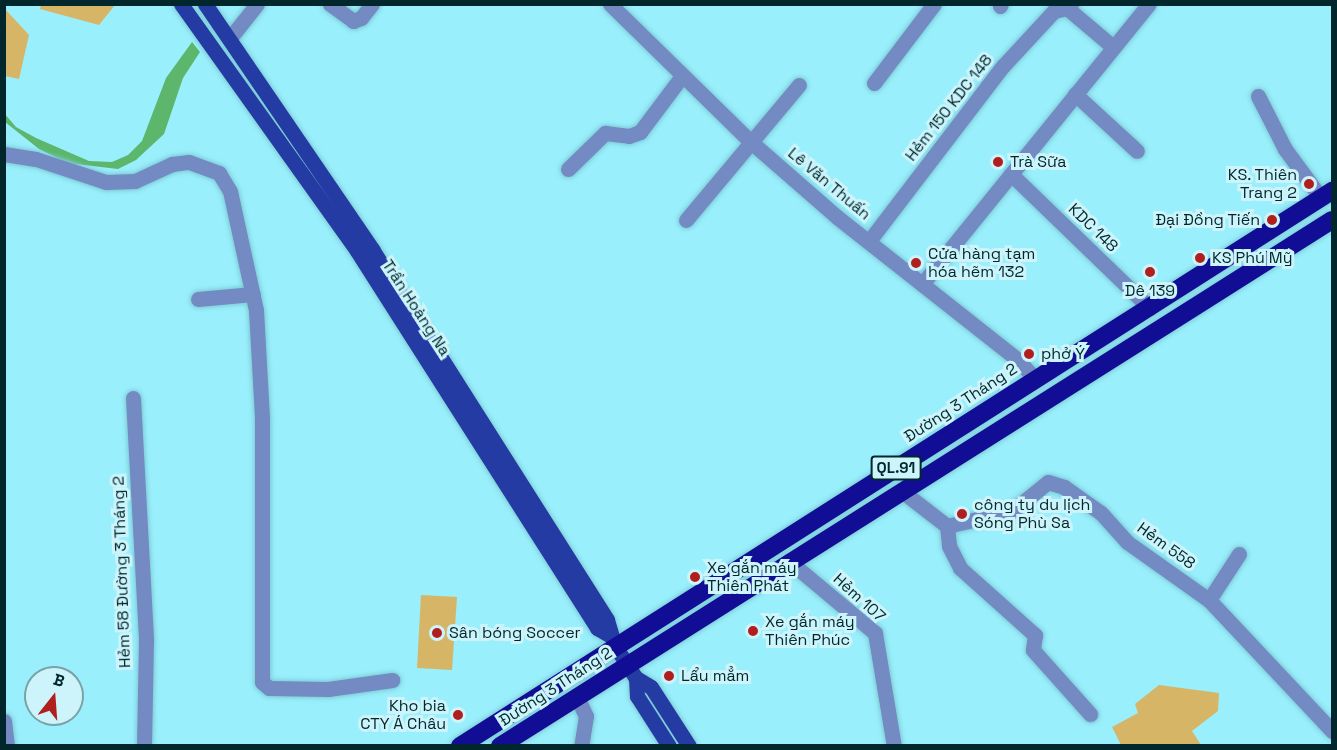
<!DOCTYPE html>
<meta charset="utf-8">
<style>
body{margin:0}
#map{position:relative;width:1337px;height:750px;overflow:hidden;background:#9aeffc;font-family:"Space Grotesk",sans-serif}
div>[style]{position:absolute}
.green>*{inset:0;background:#d6b567}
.water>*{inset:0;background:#5cb76c}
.roads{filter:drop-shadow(0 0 2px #7ecbd7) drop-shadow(0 0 2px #7ecbd7)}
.minor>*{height:15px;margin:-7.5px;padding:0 7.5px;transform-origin:7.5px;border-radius:7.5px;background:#748ac3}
.major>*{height:15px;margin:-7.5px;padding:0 7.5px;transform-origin:7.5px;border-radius:7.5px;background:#233ba3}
.highway>*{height:18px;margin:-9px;padding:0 9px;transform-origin:9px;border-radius:9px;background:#110e95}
.dots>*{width:16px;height:16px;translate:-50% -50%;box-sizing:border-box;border:3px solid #ccf4fa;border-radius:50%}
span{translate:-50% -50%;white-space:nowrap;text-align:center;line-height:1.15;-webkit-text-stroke:6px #ccf4fa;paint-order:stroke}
.shield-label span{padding:2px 4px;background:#ccf4fa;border:2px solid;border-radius:4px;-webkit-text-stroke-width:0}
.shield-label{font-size:15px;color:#01272c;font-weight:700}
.street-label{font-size:16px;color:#01272c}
.poi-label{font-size:16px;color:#01272c}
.left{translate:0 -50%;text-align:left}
.right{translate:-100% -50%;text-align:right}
.frame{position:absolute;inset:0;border:6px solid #01272c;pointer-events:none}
.north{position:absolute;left:24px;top:666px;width:60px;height:60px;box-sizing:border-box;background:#ccf4fa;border:2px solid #7ba2a8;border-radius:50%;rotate:17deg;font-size:16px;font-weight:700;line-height:24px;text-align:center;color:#01272c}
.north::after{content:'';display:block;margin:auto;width:21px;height:27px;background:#b01f1d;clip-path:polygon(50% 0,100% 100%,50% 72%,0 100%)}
</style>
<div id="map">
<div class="green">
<i style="clip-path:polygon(41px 5px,41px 4px,115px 5px,99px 25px,40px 9px)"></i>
<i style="clip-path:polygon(5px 9px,29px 35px,19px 79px,5px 76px)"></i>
<i style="clip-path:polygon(421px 595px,457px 597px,452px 670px,417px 668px)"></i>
<i style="clip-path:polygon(1159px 685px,1219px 693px,1218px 711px,1192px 731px,1201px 745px,1121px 745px,1112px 727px,1138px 713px,1135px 704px)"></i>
</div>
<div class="water">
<i style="clip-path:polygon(192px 42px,200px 52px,183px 78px,164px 134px,136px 160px,118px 169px,67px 163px,39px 149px,5px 122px,4px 113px,16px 127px,36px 138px,89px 161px,112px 162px,128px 155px,142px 141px,166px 78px)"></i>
</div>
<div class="roads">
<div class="minor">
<i style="left:330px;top:4px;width:29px;rotate:36deg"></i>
<i style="left:353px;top:21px;width:9px;rotate:-21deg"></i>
<i style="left:361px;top:18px;width:18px;rotate:-52deg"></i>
<i style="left:610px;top:4px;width:197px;rotate:44.4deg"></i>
<i style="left:751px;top:142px;width:114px;rotate:41.1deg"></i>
<i style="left:837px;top:217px;width:231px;rotate:38.3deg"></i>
<i style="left:1018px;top:360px;width:25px;rotate:48deg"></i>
<i style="left:1071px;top:4px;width:6px;rotate:135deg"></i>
<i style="left:1067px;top:8px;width:60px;rotate:40.3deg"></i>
<i style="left:1000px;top:6px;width:2px;rotate:-63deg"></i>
<i style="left:230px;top:38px;width:43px;rotate:-51.5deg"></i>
<i style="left:874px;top:83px;width:99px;rotate:-52.8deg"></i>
<i style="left:1075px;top:94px;width:84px;rotate:42.6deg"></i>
<i style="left:1258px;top:96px;width:59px;rotate:63deg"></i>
<i style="left:1285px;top:149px;width:61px;rotate:53.7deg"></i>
<i style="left:4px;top:154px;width:32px;rotate:9deg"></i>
<i style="left:36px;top:159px;width:74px;rotate:18.2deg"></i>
<i style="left:106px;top:182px;width:29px;rotate:-2deg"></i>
<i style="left:135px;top:181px;width:41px;rotate:-24.7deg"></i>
<i style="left:172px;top:164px;width:17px;rotate:-7deg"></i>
<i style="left:189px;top:162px;width:32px;rotate:20deg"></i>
<i style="left:219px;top:173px;width:21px;rotate:59deg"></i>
<i style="left:230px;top:191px;width:122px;rotate:77.7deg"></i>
<i style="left:256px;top:310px;width:108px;rotate:86.8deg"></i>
<i style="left:262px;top:418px;width:264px;rotate:90deg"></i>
<i style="left:262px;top:682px;width:9px;rotate:41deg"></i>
<i style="left:269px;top:688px;width:59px;rotate:1deg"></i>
<i style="left:328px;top:689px;width:65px;rotate:-8deg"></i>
<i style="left:568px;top:169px;width:52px;rotate:-44.2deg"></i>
<i style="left:605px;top:133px;width:24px;rotate:7deg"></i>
<i style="left:629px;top:136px;width:12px;rotate:-20deg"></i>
<i style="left:640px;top:132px;width:70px;rotate:-53.1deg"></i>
<i style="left:1011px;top:174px;width:193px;rotate:44deg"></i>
<i style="left:686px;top:220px;width:176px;rotate:-50.1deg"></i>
<i style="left:869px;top:241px;width:220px;rotate:-52.6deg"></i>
<i style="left:1003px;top:66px;width:75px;rotate:-47.2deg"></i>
<i style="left:1054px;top:11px;width:13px;rotate:-13deg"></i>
<i style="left:922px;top:284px;width:360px;rotate:-51deg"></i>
<i style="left:198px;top:299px;width:55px;rotate:-5.2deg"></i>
<i style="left:133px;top:398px;width:243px;rotate:86.9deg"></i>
<i style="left:146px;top:641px;width:105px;rotate:91.1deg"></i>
<i style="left:903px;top:492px;width:56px;rotate:37.7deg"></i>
<i style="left:947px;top:526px;width:20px;rotate:84deg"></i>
<i style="left:949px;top:546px;width:25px;rotate:63deg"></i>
<i style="left:960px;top:568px;width:101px;rotate:41.8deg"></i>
<i style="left:1035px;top:635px;width:15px;rotate:98deg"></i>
<i style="left:1033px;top:650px;width:86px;rotate:48.3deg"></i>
<i style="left:947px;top:526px;width:67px;rotate:-13deg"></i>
<i style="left:1012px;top:511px;width:46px;rotate:-38.9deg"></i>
<i style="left:1048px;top:482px;width:17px;rotate:17deg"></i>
<i style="left:1064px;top:487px;width:45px;rotate:35.1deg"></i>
<i style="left:1101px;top:513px;width:39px;rotate:48deg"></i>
<i style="left:1127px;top:542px;width:100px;rotate:35.3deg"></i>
<i style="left:1209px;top:600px;width:180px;rotate:46.8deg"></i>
<i style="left:789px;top:561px;width:112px;rotate:39.9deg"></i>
<i style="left:875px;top:633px;width:115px;rotate:80.5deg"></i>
<i style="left:1209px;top:600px;width:55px;rotate:-56.9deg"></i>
<i style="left:577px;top:697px;width:21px;rotate:65deg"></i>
<i style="left:586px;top:716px;width:30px;rotate:99deg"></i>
<i style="left:4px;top:721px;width:25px;rotate:83deg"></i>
</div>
<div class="major">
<i style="left:181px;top:4px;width:303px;rotate:54.5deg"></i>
<i style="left:357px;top:251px;width:447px;rotate:57.5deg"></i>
<i style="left:597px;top:628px;width:16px;rotate:30deg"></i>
<i style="left:205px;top:4px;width:297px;rotate:55.7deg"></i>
<i style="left:372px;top:249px;width:439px;rotate:57.6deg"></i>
<i style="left:607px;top:620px;width:27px;rotate:73deg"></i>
<i style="left:615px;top:646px;width:38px;rotate:57deg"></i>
<i style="left:636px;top:678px;width:17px;rotate:31deg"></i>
<i style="left:651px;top:687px;width:70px;rotate:57.2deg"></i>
<i style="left:636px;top:678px;width:18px;rotate:87deg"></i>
<i style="left:637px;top:696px;width:59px;rotate:57.4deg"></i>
</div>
<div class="highway">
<i style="left:460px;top:746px;width:1034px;rotate:-32.48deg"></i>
<i style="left:500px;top:746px;width:984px;rotate:-32.3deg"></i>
</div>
</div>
<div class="dots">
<i style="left:998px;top:162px;background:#b01f1d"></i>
<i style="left:1309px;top:184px;background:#b01f1d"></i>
<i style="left:1272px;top:220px;background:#b01f1d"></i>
<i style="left:1200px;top:258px;background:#b01f1d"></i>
<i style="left:916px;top:263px;background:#b01f1d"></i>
<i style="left:1150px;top:272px;background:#b01f1d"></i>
<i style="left:1029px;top:354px;background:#b01f1d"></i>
<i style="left:962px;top:514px;background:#b01f1d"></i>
<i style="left:695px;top:577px;background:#b01f1d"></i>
<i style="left:753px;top:631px;background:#b01f1d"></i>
<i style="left:437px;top:633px;background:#b01f1d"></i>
<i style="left:669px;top:676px;background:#b01f1d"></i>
<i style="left:458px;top:715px;background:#b01f1d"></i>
</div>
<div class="shield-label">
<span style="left:896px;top:468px">QL.91</span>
</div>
<div class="street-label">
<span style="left:949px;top:108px;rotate:-52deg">Hẻm 150 KDC 148</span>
<span style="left:829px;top:184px;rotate:40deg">Lê Văn Thuấn</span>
<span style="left:1093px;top:228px;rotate:44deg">KDC 148</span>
<span style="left:416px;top:308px;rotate:57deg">Trần Hoàng Na</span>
<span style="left:961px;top:403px;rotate:-33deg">Đường 3 Tháng 2</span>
<span style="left:1166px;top:546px;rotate:36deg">Hẻm 558</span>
<span style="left:122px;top:572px;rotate:-92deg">Hẻm 58 Đường 3 Tháng 2</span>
<span style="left:859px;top:598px;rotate:42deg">Hẻm 107</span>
<span style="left:556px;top:687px;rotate:-33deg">Đường 3 Tháng 2</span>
</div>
<div class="poi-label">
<span class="left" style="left:1010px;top:162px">Trà Sữa</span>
<span class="right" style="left:1297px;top:184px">KS. Thiên<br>Trang 2</span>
<span class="right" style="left:1260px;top:220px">Đại Đồng Tiến</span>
<span class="left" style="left:928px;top:263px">Cửa hàng tạm<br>hóa hẽm 132</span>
<span class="left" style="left:1212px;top:258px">KS Phú Mỹ</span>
<span style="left:1150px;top:291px">Dê 139</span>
<span class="left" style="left:1041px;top:354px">phở Ý</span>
<span class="left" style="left:974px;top:514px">công ty du lịch<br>Sóng Phù Sa</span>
<span class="left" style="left:707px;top:577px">Xe gắn máy<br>Thiên Phát</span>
<span class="left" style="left:765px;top:631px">Xe gắn máy<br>Thiên Phúc</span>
<span class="left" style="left:449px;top:633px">Sân bóng Soccer</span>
<span class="left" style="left:681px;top:676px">Lẩu mẳm</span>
<span class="right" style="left:446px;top:715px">Kho bia<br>CTY Á Châu</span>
</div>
<div class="frame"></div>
<div class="north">B</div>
</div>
